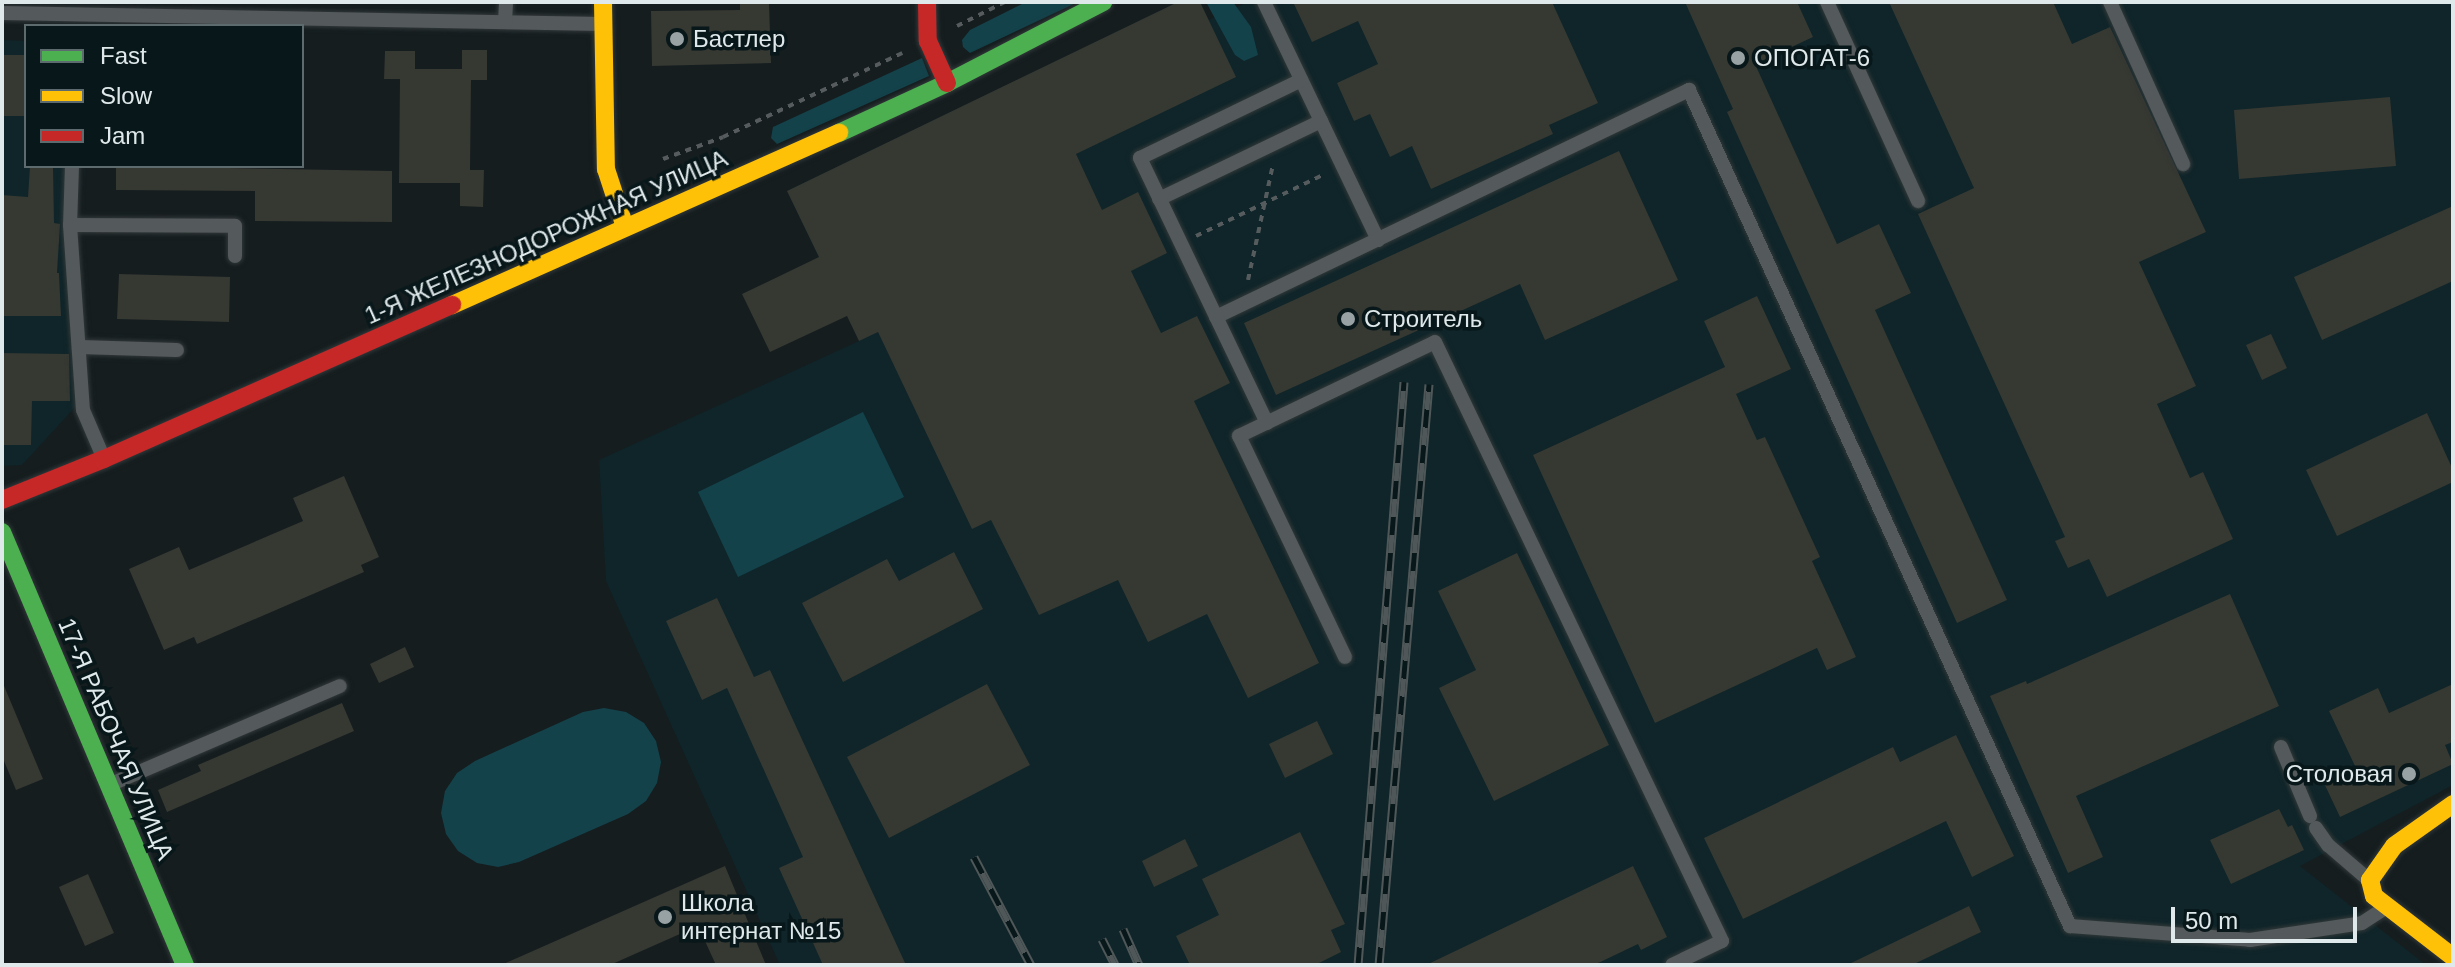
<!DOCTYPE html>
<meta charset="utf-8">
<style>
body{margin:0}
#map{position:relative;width:2455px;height:967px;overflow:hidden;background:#151d1f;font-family:Arial,sans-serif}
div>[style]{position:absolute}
.built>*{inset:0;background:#0f2529}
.green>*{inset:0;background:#14424b}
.building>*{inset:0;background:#363832}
.path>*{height:4px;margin-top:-2px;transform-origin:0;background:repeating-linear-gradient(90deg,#565c5e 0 6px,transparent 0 12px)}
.roads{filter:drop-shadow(0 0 2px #323839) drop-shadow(0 0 2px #323839)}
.lane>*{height:14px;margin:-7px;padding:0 7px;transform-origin:7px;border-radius:7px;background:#545a5b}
.fast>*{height:18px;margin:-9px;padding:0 9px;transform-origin:9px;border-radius:9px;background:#4caf50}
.slow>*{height:18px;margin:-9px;padding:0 9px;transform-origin:9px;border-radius:9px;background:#ffc107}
.jam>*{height:18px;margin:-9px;padding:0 9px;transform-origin:9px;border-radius:9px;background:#c62828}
.rail>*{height:9px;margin-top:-4.5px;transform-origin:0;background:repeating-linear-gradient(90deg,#08171a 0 18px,#505758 0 36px);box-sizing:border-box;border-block:2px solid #505758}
.dots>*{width:22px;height:22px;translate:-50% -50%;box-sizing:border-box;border:4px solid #08171a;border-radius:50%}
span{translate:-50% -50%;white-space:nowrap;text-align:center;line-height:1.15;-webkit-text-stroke:7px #08171a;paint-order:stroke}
.poi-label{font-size:24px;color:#dfe9eb}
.left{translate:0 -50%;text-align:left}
.right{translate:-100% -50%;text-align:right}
.street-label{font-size:24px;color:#dfe9eb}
.frame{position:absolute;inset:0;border:4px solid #dfe9eb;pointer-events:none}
.legend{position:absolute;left:24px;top:24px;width:280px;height:144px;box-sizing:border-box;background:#08171a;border:2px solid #5e6b6e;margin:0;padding:10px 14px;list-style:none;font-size:24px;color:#dfe9eb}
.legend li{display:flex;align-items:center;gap:16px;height:40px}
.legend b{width:40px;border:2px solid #5e6b6e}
.scale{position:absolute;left:2171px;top:907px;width:186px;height:36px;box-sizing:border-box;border:4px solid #dfe9eb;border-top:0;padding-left:10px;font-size:24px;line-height:28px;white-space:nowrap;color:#dfe9eb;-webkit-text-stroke:6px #08171a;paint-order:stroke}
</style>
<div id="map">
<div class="built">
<i style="clip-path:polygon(1178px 2px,1200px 2px,1209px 20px,1248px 2px,2453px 2px,2453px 785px,2300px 866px,2426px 965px,780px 965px,606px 581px,599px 460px,859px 341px,787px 191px)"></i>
<i style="clip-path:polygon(2px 40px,26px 41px,26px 166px,67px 166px,78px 404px,22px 465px,2px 466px)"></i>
</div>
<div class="green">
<i style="clip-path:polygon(1026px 2px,1078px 2px,970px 53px,963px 47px,962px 40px,970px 30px)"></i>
<i style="clip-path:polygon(1206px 2px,1233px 2px,1251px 27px,1258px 55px,1244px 61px,1235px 55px)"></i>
<i style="clip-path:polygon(922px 58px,929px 76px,777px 144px,771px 138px,773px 127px)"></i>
<i style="clip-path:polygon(863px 412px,904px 497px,738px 577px,698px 492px)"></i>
<i style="clip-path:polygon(604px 708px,626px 712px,644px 723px,656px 741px,661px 762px,657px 783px,646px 801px,628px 814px,519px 862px,498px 867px,477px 863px,458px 851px,446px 834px,441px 813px,445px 791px,457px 773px,475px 761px,583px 712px)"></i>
</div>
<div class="building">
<i style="clip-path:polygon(740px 2px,769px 2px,771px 63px,652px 66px,651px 11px,740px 10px)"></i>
<i style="clip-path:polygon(1178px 2px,1200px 2px,1236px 77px,1076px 154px,1102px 210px,1138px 192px,1167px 253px,1131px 271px,1161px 333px,1197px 316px,1230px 383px,1194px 401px,1319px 663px,1248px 698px,1207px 614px,1148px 642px,1118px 580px,1039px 615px,991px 520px,972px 529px,878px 332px,859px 341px,847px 316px,770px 352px,742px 294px,819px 257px,787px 191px)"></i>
<i style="clip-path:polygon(1293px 2px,1552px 2px,1598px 103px,1549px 125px,1553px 134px,1431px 189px,1412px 146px,1390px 157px,1370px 114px,1354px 121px,1337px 83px,1378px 64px,1358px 21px,1312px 42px)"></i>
<i style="clip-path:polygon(1685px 2px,1797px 2px,1813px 37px,1755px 64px,1837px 244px,1879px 224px,1911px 293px,1875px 310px,2007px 600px,1957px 623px,1727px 112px,1733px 109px)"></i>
<i style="clip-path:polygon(1889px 2px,2053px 2px,2072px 44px,2110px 27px,2206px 232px,2139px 262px,2196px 386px,2157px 404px,2190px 478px,2203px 472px,2233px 539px,2107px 597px,2089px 559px,2068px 568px,2055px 541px,2065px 537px,1918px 214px,1974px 188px)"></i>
<i style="clip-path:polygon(462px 50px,487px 50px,487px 80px,471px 80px,470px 170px,484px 170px,483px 207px,460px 206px,460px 183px,399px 183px,400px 79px,384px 79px,385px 51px,415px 51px,415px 69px,462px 69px)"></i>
<i style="clip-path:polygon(2px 55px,26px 55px,26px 116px,2px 116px)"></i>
<i style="clip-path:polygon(2390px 97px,2396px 166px,2239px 179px,2234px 110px)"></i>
<i style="clip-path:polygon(1619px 151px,1678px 280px,1545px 340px,1520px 284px,1276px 395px,1244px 323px)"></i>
<i style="clip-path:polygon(30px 166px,53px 166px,54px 223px,60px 224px,57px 273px,59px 273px,61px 316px,2px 316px,2px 195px,28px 197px)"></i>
<i style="clip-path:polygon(116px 166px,392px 171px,392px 222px,255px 221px,255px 191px,116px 190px)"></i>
<i style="clip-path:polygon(2453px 206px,2453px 281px,2322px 340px,2294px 277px)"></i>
<i style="clip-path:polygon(119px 274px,230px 277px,229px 322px,117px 319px)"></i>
<i style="clip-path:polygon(1757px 296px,1791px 369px,1736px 394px,1757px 440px,1765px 437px,1820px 557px,1812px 561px,1856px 657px,1827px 670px,1817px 648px,1655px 723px,1533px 455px,1725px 367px,1704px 321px)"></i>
<i style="clip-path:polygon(2271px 334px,2287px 368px,2262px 380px,2246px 345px)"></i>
<i style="clip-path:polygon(2px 353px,69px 354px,70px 401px,32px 401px,31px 445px,2px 445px)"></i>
<i style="clip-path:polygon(2427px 413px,2453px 470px,2453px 482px,2337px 536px,2306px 470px)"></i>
<i style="clip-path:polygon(344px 476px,379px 557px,361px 565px,364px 572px,197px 644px,194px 637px,164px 650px,129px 569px,179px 547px,189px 570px,303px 521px,293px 498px)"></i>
<i style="clip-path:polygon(954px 552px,983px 609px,843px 682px,802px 603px,887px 559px,899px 581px)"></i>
<i style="clip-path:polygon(1517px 553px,1609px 745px,1494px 801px,1439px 688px,1476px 670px,1438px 591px)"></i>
<i style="clip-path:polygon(2230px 594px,2279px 706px,2076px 796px,2103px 857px,2068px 873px,1990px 696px,2026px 681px,2027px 684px)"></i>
<i style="clip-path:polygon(717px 598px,754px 677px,770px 670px,906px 965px,823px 965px,779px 868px,803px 857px,727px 688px,702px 700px,666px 621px)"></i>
<i style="clip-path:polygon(405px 647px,414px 667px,379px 683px,370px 664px)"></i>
<i style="clip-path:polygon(2px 681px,43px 779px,16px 790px,2px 756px)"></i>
<i style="clip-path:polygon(987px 684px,1030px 765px,889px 838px,847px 757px)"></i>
<i style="clip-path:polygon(2453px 684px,2453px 742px,2445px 745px,2453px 764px,2340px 817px,2323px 781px,2355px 766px,2329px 711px,2378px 688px,2389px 713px)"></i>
<i style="clip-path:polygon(342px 703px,354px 731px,167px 812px,158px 790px,201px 771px,198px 765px)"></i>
<i style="clip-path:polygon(1317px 721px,1333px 754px,1285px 778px,1269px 744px)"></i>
<i style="clip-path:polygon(1956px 735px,2014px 856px,1972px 877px,1946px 821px,1743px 919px,1704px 838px,1893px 747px,1900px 762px)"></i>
<i style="clip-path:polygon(2279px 809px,2288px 827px,2292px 825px,2304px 850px,2231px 884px,2210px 840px)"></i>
<i style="clip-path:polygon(1300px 832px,1345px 924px,1331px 930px,1341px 952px,1315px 965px,1190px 965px,1176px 936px,1219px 915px,1202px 879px)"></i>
<i style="clip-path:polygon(1185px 839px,1198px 866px,1154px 887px,1142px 861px)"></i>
<i style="clip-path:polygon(725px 866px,766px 965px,716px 965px,698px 926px,610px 965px,501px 965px)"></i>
<i style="clip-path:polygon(1633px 866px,1667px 937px,1641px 950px,1638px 944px,1594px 965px,1426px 965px)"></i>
<i style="clip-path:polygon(88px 874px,114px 933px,85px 946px,59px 887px)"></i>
<i style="clip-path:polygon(1969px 906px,1981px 932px,1912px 965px,1847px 965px)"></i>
</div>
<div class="path">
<i style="left:957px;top:26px;width:54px;rotate:-26.6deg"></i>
<i style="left:663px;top:159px;width:64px;rotate:-20.1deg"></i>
<i style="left:723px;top:137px;width:198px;rotate:-25.1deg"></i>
<i style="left:1196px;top:236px;width:143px;rotate:-25.7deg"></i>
<i style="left:1248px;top:280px;width:119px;rotate:-77.8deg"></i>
</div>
<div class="roads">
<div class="lane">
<i style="left:1264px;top:2px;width:264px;rotate:64.4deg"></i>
<i style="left:1827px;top:2px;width:219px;rotate:65.4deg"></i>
<i style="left:2110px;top:2px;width:178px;rotate:65.7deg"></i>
<i style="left:2px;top:13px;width:601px;rotate:1.05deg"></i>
<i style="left:505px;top:22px;width:20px;rotate:-87deg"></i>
<i style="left:72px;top:166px;width:59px;rotate:91.9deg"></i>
<i style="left:70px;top:225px;width:185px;rotate:86deg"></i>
<i style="left:83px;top:410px;width:53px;rotate:66.8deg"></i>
<i style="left:1159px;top:199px;width:180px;rotate:-25.7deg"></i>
<i style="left:70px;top:225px;width:165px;rotate:0.3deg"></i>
<i style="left:235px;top:226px;width:30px;rotate:90deg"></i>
<i style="left:1216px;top:317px;width:525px;rotate:-25.64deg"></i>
<i style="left:1689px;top:90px;width:919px;rotate:65.5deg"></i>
<i style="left:2070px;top:926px;width:181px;rotate:4.4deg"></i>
<i style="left:2250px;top:940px;width:113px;rotate:-8.6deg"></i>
<i style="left:2362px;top:923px;width:30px;rotate:-33deg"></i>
<i style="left:79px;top:347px;width:98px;rotate:1.8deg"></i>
<i style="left:1267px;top:423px;width:294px;rotate:-115.6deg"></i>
<i style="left:1140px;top:158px;width:179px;rotate:-25.8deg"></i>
<i style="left:1345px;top:657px;width:245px;rotate:-115.6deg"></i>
<i style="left:1239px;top:436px;width:217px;rotate:-25.6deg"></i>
<i style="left:1435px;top:342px;width:664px;rotate:64.4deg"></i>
<i style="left:1722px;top:941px;width:55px;rotate:154.4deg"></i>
<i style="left:2281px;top:747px;width:75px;rotate:67.2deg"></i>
<i style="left:109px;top:785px;width:251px;rotate:-23.2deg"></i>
<i style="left:2316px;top:828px;width:21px;rotate:55deg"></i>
<i style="left:2328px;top:845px;width:54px;rotate:40.5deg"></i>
</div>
<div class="fast">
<i style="left:839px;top:133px;width:119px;rotate:-24.8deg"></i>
<i style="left:947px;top:83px;width:176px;rotate:-27.4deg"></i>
<i style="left:2px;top:532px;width:470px;rotate:67.1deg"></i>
</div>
<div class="slow">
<i style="left:603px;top:2px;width:167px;rotate:89deg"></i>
<i style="left:606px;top:169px;width:61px;rotate:71.9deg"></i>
<i style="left:452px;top:305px;width:424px;rotate:-24deg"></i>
<i style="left:2453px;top:804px;width:72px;rotate:144.6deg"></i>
<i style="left:2394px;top:846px;width:42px;rotate:125.2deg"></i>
<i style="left:2370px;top:880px;width:16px;rotate:76deg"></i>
<i style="left:2374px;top:896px;width:100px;rotate:37.7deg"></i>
</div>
<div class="jam">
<i style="left:927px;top:2px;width:39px;rotate:89deg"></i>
<i style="left:928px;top:41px;width:46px;rotate:65.7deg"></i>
<i style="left:2px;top:500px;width:110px;rotate:-21.9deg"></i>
<i style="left:104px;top:459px;width:381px;rotate:-23.9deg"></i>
</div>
</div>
<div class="rail">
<i style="left:974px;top:857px;width:122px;rotate:62.2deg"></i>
<i style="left:1123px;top:929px;width:39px;rotate:66deg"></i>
<i style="left:1102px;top:939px;width:29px;rotate:63deg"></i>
<i style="left:1358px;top:965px;width:585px;rotate:-85.49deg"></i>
<i style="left:1379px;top:965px;width:583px;rotate:-85.08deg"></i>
</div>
<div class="dots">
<i style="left:677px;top:39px;background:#98a2a4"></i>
<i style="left:1738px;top:58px;background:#98a2a4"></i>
<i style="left:1348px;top:319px;background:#98a2a4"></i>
<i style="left:2409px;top:774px;background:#98a2a4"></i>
<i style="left:665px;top:917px;background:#98a2a4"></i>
</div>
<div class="poi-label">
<span class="left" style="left:693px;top:39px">Бастлер</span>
<span class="left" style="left:1754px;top:58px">ОПОГАТ-6</span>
<span class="left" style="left:1364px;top:319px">Строитель</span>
<span class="right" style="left:2393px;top:774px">Столовая</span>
<span class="left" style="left:681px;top:917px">Школа<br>интернат №15</span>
</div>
<div class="street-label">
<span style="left:546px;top:237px;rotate:-24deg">1-Я ЖЕЛЕЗНОДОРОЖНАЯ УЛИЦА</span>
<span style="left:116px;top:739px;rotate:67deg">17-Я РАБОЧАЯ УЛИЦА</span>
</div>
<div class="frame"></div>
<ul class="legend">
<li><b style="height:10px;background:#4caf50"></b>Fast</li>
<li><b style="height:10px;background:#ffc107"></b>Slow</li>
<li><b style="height:10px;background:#c62828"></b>Jam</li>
</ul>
<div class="scale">50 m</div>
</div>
